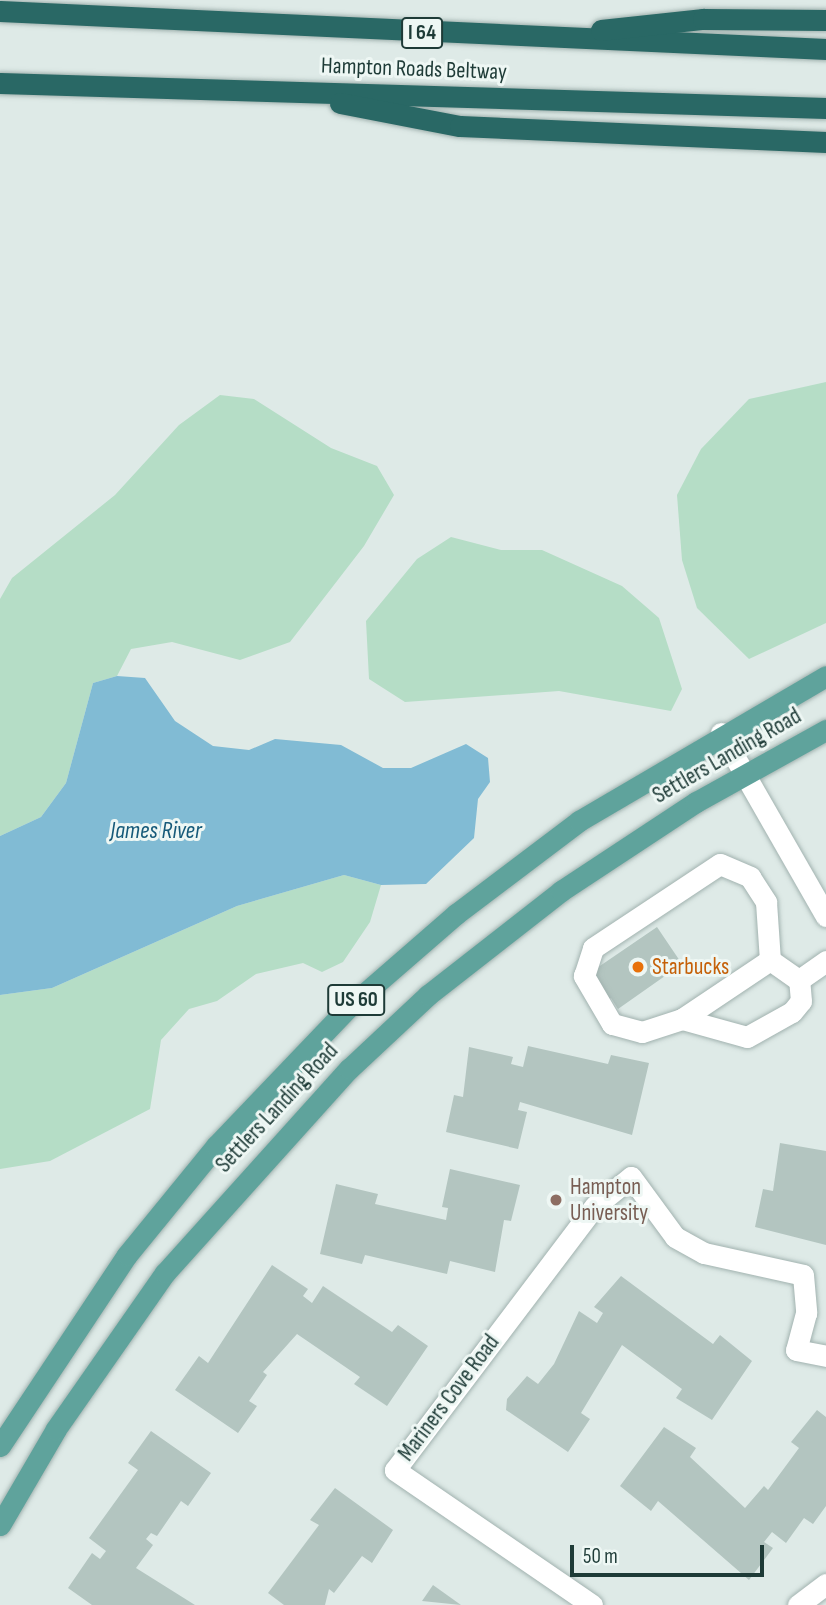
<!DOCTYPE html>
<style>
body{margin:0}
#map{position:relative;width:826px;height:1605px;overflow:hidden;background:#deeae7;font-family:"Sofia Sans Condensed",sans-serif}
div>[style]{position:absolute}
.green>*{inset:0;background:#b5ddc6}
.water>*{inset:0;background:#81bbd4}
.building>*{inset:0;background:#b3c5c0}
.roads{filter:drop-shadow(0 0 2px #a1b2af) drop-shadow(0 0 2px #a1b2af)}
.minor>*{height:21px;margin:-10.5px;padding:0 10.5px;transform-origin:10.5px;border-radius:10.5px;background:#fff}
.major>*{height:21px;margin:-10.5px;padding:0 10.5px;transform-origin:10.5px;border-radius:10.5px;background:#5fa39c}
.highway>*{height:21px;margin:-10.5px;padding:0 10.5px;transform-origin:10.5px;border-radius:10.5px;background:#296865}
.dots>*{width:19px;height:19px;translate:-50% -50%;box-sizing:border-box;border:4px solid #eef7f4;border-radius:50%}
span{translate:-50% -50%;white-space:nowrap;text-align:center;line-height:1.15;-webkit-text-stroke:6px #eef7f4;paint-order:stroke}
.shield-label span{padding:2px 5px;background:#eef7f4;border:2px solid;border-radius:5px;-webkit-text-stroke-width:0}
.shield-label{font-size:21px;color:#1e3b37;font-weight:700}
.street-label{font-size:23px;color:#1e3b37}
.food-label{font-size:23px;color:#c56008}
.left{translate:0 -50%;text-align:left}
.education-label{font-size:23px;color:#785e54}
.water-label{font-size:24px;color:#165a79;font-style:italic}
.scale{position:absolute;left:570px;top:1545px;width:194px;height:32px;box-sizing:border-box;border:4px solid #1e3b37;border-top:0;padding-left:9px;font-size:21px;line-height:24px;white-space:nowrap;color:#1e3b37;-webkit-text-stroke:5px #eef7f4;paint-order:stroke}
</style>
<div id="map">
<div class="green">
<i style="clip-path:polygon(826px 382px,826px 623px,749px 659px,697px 608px,682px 560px,677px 495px,701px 449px,749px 399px)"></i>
<i style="clip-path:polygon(220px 395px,254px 399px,331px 448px,377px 466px,394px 495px,364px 546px,290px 642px,240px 660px,172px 642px,131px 649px,117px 676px,93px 683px,66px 783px,41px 817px,0 836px,0 599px,12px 578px,115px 495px,179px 425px)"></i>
<i style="clip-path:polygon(451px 537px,501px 550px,542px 550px,622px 586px,659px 618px,682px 689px,671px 711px,559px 691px,405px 702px,369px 679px,366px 621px,417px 559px)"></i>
<i style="clip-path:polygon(344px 875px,381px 885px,370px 922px,343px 962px,322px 972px,303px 963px,256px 974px,217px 1001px,189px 1009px,161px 1040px,150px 1109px,50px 1161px,0 1169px,0 995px,52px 988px,237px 906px)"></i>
</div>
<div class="water">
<i style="clip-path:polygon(117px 676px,145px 678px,175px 721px,213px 746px,249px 750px,275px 739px,341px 745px,383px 768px,411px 768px,466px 744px,488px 758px,490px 782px,478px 799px,474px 838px,426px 884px,381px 885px,344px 875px,237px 906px,52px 988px,0 995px,0 836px,41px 817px,66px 783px,93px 683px)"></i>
</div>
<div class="building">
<i style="clip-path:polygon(657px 927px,682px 964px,618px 1009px,611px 998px,605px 1002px,594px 970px)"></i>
<i style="clip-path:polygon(528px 1046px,608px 1064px,611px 1055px,649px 1063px,632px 1135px,520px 1102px,518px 1110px,527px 1112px,518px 1149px,446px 1132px,454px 1095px,463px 1097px,469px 1047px,513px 1057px,511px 1064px,523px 1067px)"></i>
<i style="clip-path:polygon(780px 1143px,826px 1151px,826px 1245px,755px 1227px,763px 1189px,773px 1191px)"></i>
<i style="clip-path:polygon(450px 1169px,520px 1185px,511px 1221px,504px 1220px,495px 1272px,450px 1261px,447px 1274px,365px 1255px,362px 1264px,320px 1254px,336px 1184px,378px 1194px,375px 1204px,446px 1220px,448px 1208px,442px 1207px)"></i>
<i style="clip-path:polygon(272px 1265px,308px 1289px,303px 1296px,312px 1303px,323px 1286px,392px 1332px,398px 1325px,428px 1346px,387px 1406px,354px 1384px,360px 1377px,297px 1334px,263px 1372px,267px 1375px,249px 1401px,257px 1406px,238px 1433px,175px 1390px,199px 1356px,208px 1363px)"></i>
<i style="clip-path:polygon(621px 1276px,713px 1344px,720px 1335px,752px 1361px,712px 1420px,676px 1398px,682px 1389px,622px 1345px,581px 1413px,590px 1419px,568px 1452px,506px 1410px,507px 1399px,527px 1376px,538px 1384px,554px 1364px,579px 1311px,597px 1323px,603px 1313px,594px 1307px)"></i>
<i style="clip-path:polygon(817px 1410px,826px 1417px,826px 1506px,813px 1524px,804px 1518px,786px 1543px,772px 1532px,764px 1542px,773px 1548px,749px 1580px,658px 1501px,651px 1511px,620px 1486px,664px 1427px,696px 1448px,690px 1457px,745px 1508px,764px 1486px,768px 1490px,799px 1448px,791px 1442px)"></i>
<i style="clip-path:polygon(151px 1431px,211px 1473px,188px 1506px,181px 1501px,157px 1536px,151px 1533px,146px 1539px,153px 1545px,136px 1568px,195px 1605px,92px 1605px,68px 1588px,92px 1553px,100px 1559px,106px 1551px,89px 1538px,138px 1470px,128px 1463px)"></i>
<i style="clip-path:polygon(335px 1488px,393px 1530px,372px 1563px,362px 1556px,334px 1593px,329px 1589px,325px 1605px,284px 1605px,268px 1593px,319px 1525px,310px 1520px)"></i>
<i style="clip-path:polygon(433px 1585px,461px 1605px,422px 1601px)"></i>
</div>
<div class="roads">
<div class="minor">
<i style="left:721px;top:733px;width:211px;rotate:60.2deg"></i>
<i style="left:770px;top:960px;width:106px;rotate:146.2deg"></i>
<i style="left:682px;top:1019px;width:42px;rotate:162deg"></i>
<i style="left:642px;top:1032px;width:31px;rotate:-165deg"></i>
<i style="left:612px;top:1024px;width:56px;rotate:-120.3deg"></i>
<i style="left:584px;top:976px;width:29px;rotate:-72deg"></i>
<i style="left:593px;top:948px;width:152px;rotate:-33.5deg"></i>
<i style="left:720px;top:864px;width:33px;rotate:23deg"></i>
<i style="left:750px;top:877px;width:30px;rotate:57deg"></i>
<i style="left:766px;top:902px;width:58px;rotate:86.1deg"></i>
<i style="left:770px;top:960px;width:35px;rotate:35deg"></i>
<i style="left:799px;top:980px;width:33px;rotate:-35deg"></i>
<i style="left:682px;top:1019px;width:67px;rotate:15.5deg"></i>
<i style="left:747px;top:1037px;width:51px;rotate:-29.1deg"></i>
<i style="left:792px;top:1012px;width:14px;rotate:-51deg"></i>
<i style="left:801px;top:1001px;width:21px;rotate:-95deg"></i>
<i style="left:592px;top:1605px;width:239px;rotate:-145.6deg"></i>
<i style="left:395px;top:1470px;width:331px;rotate:-52.9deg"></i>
<i style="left:595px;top:1206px;width:46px;rotate:-38.9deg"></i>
<i style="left:631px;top:1177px;width:74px;rotate:53.7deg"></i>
<i style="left:675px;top:1237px;width:33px;rotate:29deg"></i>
<i style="left:704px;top:1253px;width:101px;rotate:12.5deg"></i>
<i style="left:803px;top:1275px;width:38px;rotate:85deg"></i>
<i style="left:806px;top:1313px;width:38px;rotate:105deg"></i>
<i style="left:796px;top:1350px;width:31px;rotate:11deg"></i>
<i style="left:798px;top:1605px;width:35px;rotate:-37deg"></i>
</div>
<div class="major">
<i style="left:0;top:1446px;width:229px;rotate:-56.4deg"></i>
<i style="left:127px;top:1255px;width:141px;rotate:-50.8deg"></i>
<i style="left:216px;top:1146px;width:192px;rotate:-46.3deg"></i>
<i style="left:349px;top:1007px;width:142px;rotate:-41deg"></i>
<i style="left:456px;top:914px;width:154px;rotate:-37.1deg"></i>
<i style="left:579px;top:821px;width:286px;rotate:-30.4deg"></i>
<i style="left:0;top:1525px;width:111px;rotate:-59.7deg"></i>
<i style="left:56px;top:1429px;width:190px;rotate:-55.1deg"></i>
<i style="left:165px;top:1273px;width:275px;rotate:-48deg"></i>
<i style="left:349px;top:1069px;width:108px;rotate:-43.1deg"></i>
<i style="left:428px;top:995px;width:169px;rotate:-38deg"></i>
<i style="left:561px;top:891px;width:162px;rotate:-33.4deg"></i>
<i style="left:696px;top:802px;width:149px;rotate:-29deg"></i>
</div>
<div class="highway">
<i style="left:0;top:11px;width:827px;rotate:2.63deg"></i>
<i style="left:601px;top:30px;width:103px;rotate:-6.2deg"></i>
<i style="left:703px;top:19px;width:123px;rotate:0.5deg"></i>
<i style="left:0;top:83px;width:826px;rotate:1.73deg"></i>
<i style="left:340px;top:103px;width:122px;rotate:10.9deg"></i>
<i style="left:460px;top:126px;width:366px;rotate:2.5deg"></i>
</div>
</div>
<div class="dots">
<i style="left:638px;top:967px;background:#e8710a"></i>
<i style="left:556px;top:1200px;background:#8d6e63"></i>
</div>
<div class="shield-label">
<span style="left:422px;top:33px">I 64</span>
<span style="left:356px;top:1000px">US 60</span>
</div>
<div class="street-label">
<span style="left:414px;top:69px;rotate:2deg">Hampton Roads Beltway</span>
<span style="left:727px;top:756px;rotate:-30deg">Settlers Landing Road</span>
<span style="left:277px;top:1108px;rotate:-47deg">Settlers Landing Road</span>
<span style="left:449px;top:1398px;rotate:-53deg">Mariners Cove Road</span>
</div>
<div class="food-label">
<span class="left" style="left:652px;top:967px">Starbucks</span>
</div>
<div class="education-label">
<span class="left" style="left:570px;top:1200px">Hampton<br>University</span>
</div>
<div class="water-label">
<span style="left:156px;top:831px">James River</span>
</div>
<div class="scale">50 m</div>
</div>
